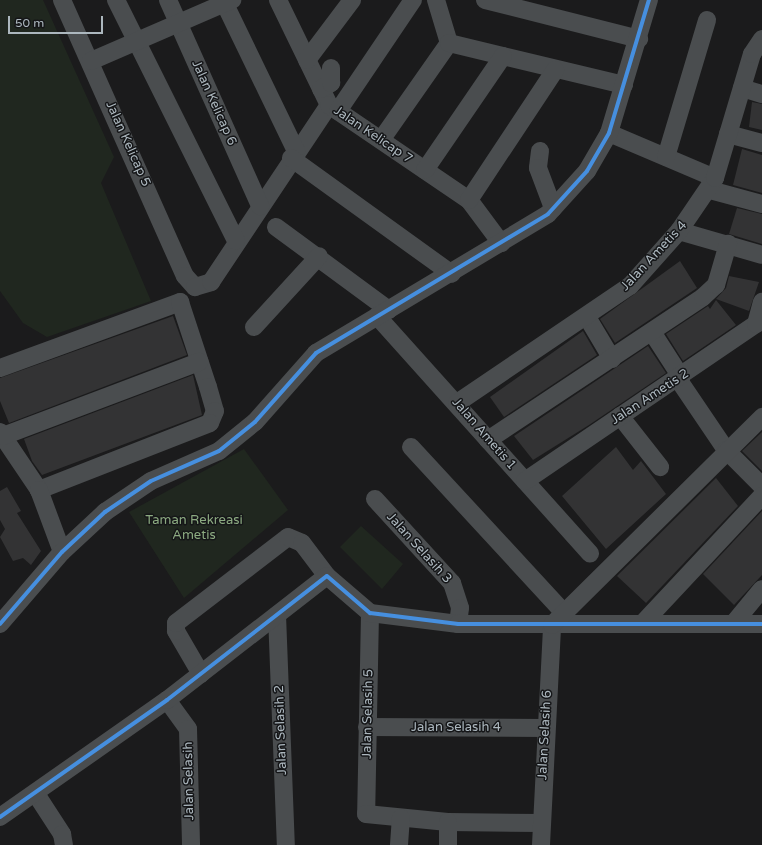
<!DOCTYPE html>
<style>
body{margin:0}
#map{position:relative;width:762px;height:845px;overflow:hidden;background:#1b1b1c;font-family:"Varela Round",sans-serif}
div>[style]{position:absolute}
.green>*{inset:0;background:#20271f}
.building>*{inset:0;background:#333334}
.minor>*{height:18px;margin:-9px;padding:0 9px;transform-origin:9px;border-radius:9px;background:#4a4d4f}
.cycleway>*{height:4px;margin:-2px;padding:0 2px;transform-origin:2px;border-radius:2px;background:#468fdf}
span{translate:-50% -50%;white-space:nowrap;text-align:center;line-height:1.15;-webkit-text-stroke:3px #151618;paint-order:stroke}
.street-label{font-size:13px;color:#acb7be}
.park-label{font-size:13px;color:#8caa81}
.scale{position:absolute;left:8px;top:16px;width:95px;height:18px;box-sizing:border-box;border:2px solid #acb7be;border-top:0;padding-left:5px;font-size:12px;line-height:14px;white-space:nowrap;color:#acb7be;-webkit-text-stroke:3px #151618;paint-order:stroke}
</style>
<div id="map">
<div class="green">
<i style="clip-path:polygon(0 0,43px 0,114px 157px,101px 183px,151px 301px,47px 337px,23px 323px,0 291px)"></i>
<i style="clip-path:polygon(244px 449px,288px 510px,184px 598px,129px 512px)"></i>
<i style="clip-path:polygon(361px 526px,403px 564px,382px 589px,340px 547px)"></i>
</div>
<div class="building">
<i style="clip-path:polygon(752px 102px,762px 104px,762px 130px,749px 127px)"></i>
<i style="clip-path:polygon(742px 149px,762px 155px,762px 193px,733px 185px)"></i>
<i style="clip-path:polygon(737px 208px,762px 214px,762px 244px,729px 234px)"></i>
<i style="clip-path:polygon(680px 261px,697px 288px,615px 343px,600px 319px)"></i>
<i style="clip-path:polygon(729px 276px,759px 282px,749px 311px,716px 299px,726px 288px)"></i>
<i style="clip-path:polygon(716px 300px,736px 325px,683px 361px,666px 334px,708px 306px,710px 309px)"></i>
<i style="clip-path:polygon(173px 316px,187px 355px,9px 423px,0 401px,0 378px)"></i>
<i style="clip-path:polygon(583px 331px,597px 355px,504px 417px,490px 397px)"></i>
<i style="clip-path:polygon(648px 346px,666px 373px,589px 425px,533px 460px,514px 436px)"></i>
<i style="clip-path:polygon(193px 375px,202px 415px,42px 475px,32px 461px,24px 439px)"></i>
<i style="clip-path:polygon(762px 432px,762px 471px,742px 451px)"></i>
<i style="clip-path:polygon(616px 447px,633px 470px,641px 461px,666px 494px,606px 549px,562px 496px)"></i>
<i style="clip-path:polygon(716px 478px,738px 506px,646px 603px,617px 576px)"></i>
<i style="clip-path:polygon(7px 487px,21px 511px,17px 513px,41px 551px,31px 565px,23px 558px,13px 561px,0 537px,5px 529px,0 520px,0 491px)"></i>
<i style="clip-path:polygon(762px 511px,762px 575px,734px 605px,703px 574px)"></i>
</div>
<div class="minor">
<i style="left:62px;top:0;width:302px;rotate:66deg"></i>
<i style="left:185px;top:276px;width:15px;rotate:48deg"></i>
<i style="left:195px;top:287px;width:17px;rotate:-17deg"></i>
<i style="left:211px;top:282px;width:213px;rotate:-56.3deg"></i>
<i style="left:116px;top:0;width:269px;rotate:63.5deg"></i>
<i style="left:168px;top:0;width:226px;rotate:65.9deg"></i>
<i style="left:223px;top:0;width:168px;rotate:64.2deg"></i>
<i style="left:278px;top:0;width:117px;rotate:64.1deg"></i>
<i style="left:329px;top:105px;width:169px;rotate:34.2deg"></i>
<i style="left:469px;top:200px;width:54px;rotate:53.3deg"></i>
<i style="left:436px;top:0;width:45px;rotate:73.2deg"></i>
<i style="left:485px;top:0;width:159px;rotate:14.2deg"></i>
<i style="left:307px;top:60px;width:75px;rotate:-53.1deg"></i>
<i style="left:91px;top:61px;width:154px;rotate:-23.4deg"></i>
<i style="left:742px;top:88px;width:21px;rotate:17deg"></i>
<i style="left:321px;top:89px;width:12px;rotate:-31deg"></i>
<i style="left:331px;top:83px;width:15px;rotate:-90deg"></i>
<i style="left:338px;top:111px;width:134px;rotate:-56deg"></i>
<i style="left:609px;top:133px;width:115px;rotate:23deg"></i>
<i style="left:728px;top:134px;width:35px;rotate:15deg"></i>
<i style="left:381px;top:140px;width:118px;rotate:-55deg"></i>
<i style="left:449px;top:43px;width:180px;rotate:13.5deg"></i>
<i style="left:540px;top:151px;width:17px;rotate:97deg"></i>
<i style="left:538px;top:168px;width:43px;rotate:69.4deg"></i>
<i style="left:666px;top:157px;width:143px;rotate:-73.3deg"></i>
<i style="left:291px;top:158px;width:198px;rotate:35.8deg"></i>
<i style="left:425px;top:170px;width:138px;rotate:-55.6deg"></i>
<i style="left:710px;top:190px;width:54px;rotate:15.1deg"></i>
<i style="left:469px;top:200px;width:156px;rotate:-56.5deg"></i>
<i style="left:276px;top:227px;width:140px;rotate:36.3deg"></i>
<i style="left:679px;top:231px;width:86px;rotate:16.1deg"></i>
<i style="left:377px;top:316px;width:319px;rotate:48.1deg"></i>
<i style="left:587px;top:317px;width:49px;rotate:59.2deg"></i>
<i style="left:254px;top:327px;width:96px;rotate:-47.5deg"></i>
<i style="left:652px;top:332px;width:54px;rotate:57.2deg"></i>
<i style="left:0;top:368px;width:192px;rotate:-20.1deg"></i>
<i style="left:180px;top:302px;width:89px;rotate:71.8deg"></i>
<i style="left:208px;top:387px;width:25px;rotate:74deg"></i>
<i style="left:215px;top:411px;width:13px;rotate:113deg"></i>
<i style="left:210px;top:423px;width:184px;rotate:158.6deg"></i>
<i style="left:678px;top:379px;width:86px;rotate:55.9deg"></i>
<i style="left:726px;top:450px;width:51px;rotate:45deg"></i>
<i style="left:457px;top:403px;width:209px;rotate:-34.1deg"></i>
<i style="left:630px;top:286px;width:74px;rotate:-48.3deg"></i>
<i style="left:679px;top:231px;width:64px;rotate:-55.8deg"></i>
<i style="left:715px;top:178px;width:129px;rotate:-73.4deg"></i>
<i style="left:752px;top:54px;width:18px;rotate:-56deg"></i>
<i style="left:620px;top:416px;width:65px;rotate:51.9deg"></i>
<i style="left:0;top:432px;width:70px;rotate:56.1deg"></i>
<i style="left:39px;top:490px;width:66px;rotate:69.6deg"></i>
<i style="left:3px;top:436px;width:210px;rotate:-20.7deg"></i>
<i style="left:488px;top:440px;width:258px;rotate:-33.6deg"></i>
<i style="left:703px;top:297px;width:18px;rotate:-43deg"></i>
<i style="left:716px;top:285px;width:43px;rotate:-73.7deg"></i>
<i style="left:411px;top:447px;width:226px;rotate:47.3deg"></i>
<i style="left:525px;top:481px;width:279px;rotate:-34.2deg"></i>
<i style="left:756px;top:324px;width:23px;rotate:-75deg"></i>
<i style="left:375px;top:499px;width:114px;rotate:47.5deg"></i>
<i style="left:452px;top:583px;width:26px;rotate:72deg"></i>
<i style="left:460px;top:608px;width:16px;rotate:97deg"></i>
<i style="left:370px;top:613px;width:201px;rotate:91.1deg"></i>
<i style="left:366px;top:814px;width:82px;rotate:5.6deg"></i>
<i style="left:448px;top:822px;width:93px;rotate:0.6deg"></i>
<i style="left:277px;top:615px;width:230px;rotate:87.8deg"></i>
<i style="left:643px;top:623px;width:174px;rotate:-46.9deg"></i>
<i style="left:0;top:624px;width:95px;rotate:-49.3deg"></i>
<i style="left:62px;top:552px;width:59px;rotate:-42.9deg"></i>
<i style="left:105px;top:512px;width:55px;rotate:-34deg"></i>
<i style="left:151px;top:481px;width:74px;rotate:-23.8deg"></i>
<i style="left:219px;top:451px;width:46px;rotate:-38.9deg"></i>
<i style="left:255px;top:422px;width:92px;rotate:-48.5deg"></i>
<i style="left:316px;top:353px;width:270px;rotate:-30.9deg"></i>
<i style="left:548px;top:214px;width:58px;rotate:-47.8deg"></i>
<i style="left:587px;top:171px;width:44px;rotate:-59.9deg"></i>
<i style="left:609px;top:133px;width:139px;rotate:-73.3deg"></i>
<i style="left:733px;top:624px;width:45px;rotate:-50.4deg"></i>
<i style="left:201px;top:674px;width:50px;rotate:-120.2deg"></i>
<i style="left:176px;top:631px;width:8px;rotate:-90deg"></i>
<i style="left:176px;top:623px;width:141px;rotate:-37.5deg"></i>
<i style="left:288px;top:537px;width:15px;rotate:23deg"></i>
<i style="left:302px;top:543px;width:41px;rotate:52.9deg"></i>
<i style="left:327px;top:576px;width:57px;rotate:40.7deg"></i>
<i style="left:370px;top:613px;width:89px;rotate:7.1deg"></i>
<i style="left:458px;top:624px;width:304px"></i>
<i style="left:167px;top:700px;width:36px;rotate:54deg"></i>
<i style="left:188px;top:729px;width:116px;rotate:88.5deg"></i>
<i style="left:367px;top:727px;width:178px;rotate:0.3deg"></i>
<i style="left:36px;top:794px;width:48px;rotate:57deg"></i>
<i style="left:62px;top:834px;width:11px;rotate:80deg"></i>
<i style="left:0;top:817px;width:204px;rotate:-35deg"></i>
<i style="left:167px;top:700px;width:202px;rotate:-37.8deg"></i>
<i style="left:399px;top:845px;width:27px;rotate:-86deg"></i>
<i style="left:448px;top:845px;width:23px;rotate:-90deg"></i>
<i style="left:541px;top:845px;width:220px;rotate:-87.1deg"></i>
<i style="left:552px;top:625px;width:296px;rotate:-44.7deg"></i>
</div>
<div class="cycleway">
<i style="left:0;top:624px;width:95px;rotate:-49.3deg"></i>
<i style="left:62px;top:552px;width:59px;rotate:-42.9deg"></i>
<i style="left:105px;top:512px;width:55px;rotate:-34deg"></i>
<i style="left:151px;top:481px;width:74px;rotate:-23.8deg"></i>
<i style="left:219px;top:451px;width:46px;rotate:-38.9deg"></i>
<i style="left:255px;top:422px;width:92px;rotate:-48.5deg"></i>
<i style="left:316px;top:353px;width:270px;rotate:-30.9deg"></i>
<i style="left:548px;top:214px;width:58px;rotate:-47.8deg"></i>
<i style="left:587px;top:171px;width:44px;rotate:-59.9deg"></i>
<i style="left:609px;top:133px;width:139px;rotate:-73.3deg"></i>
<i style="left:0;top:817px;width:204px;rotate:-35deg"></i>
<i style="left:167px;top:700px;width:202px;rotate:-37.8deg"></i>
<i style="left:327px;top:576px;width:57px;rotate:40.7deg"></i>
<i style="left:370px;top:613px;width:89px;rotate:7.1deg"></i>
<i style="left:458px;top:624px;width:304px"></i>
</div>
<div class="street-label">
<span style="left:214px;top:103px;rotate:66deg">Jalan Kelicap 6</span>
<span style="left:373px;top:135px;rotate:34deg">Jalan Kelicap 7</span>
<span style="left:128px;top:144px;rotate:66deg">Jalan Kelicap 5</span>
<span style="left:654px;top:256px;rotate:-47deg">Jalan Ametis 4</span>
<span style="left:650px;top:397px;rotate:-33deg">Jalan Ametis 2</span>
<span style="left:484px;top:434px;rotate:49deg">Jalan Ametis 1</span>
<span style="left:419px;top:548px;rotate:48deg">Jalan Selasih 3</span>
<span style="left:368px;top:714px;rotate:-89deg">Jalan Selasih 5</span>
<span style="left:456px;top:727px">Jalan Selasih 4</span>
<span style="left:281px;top:730px;rotate:-92deg">Jalan Selasih 2</span>
<span style="left:545px;top:735px;rotate:-87deg">Jalan Selasih 6</span>
<span style="left:189px;top:781px;rotate:-91deg">Jalan Selasih</span>
</div>
<div class="park-label">
<span style="left:194px;top:528px">Taman Rekreasi<br>Ametis</span>
</div>
<div class="scale">50 m</div>
</div>
